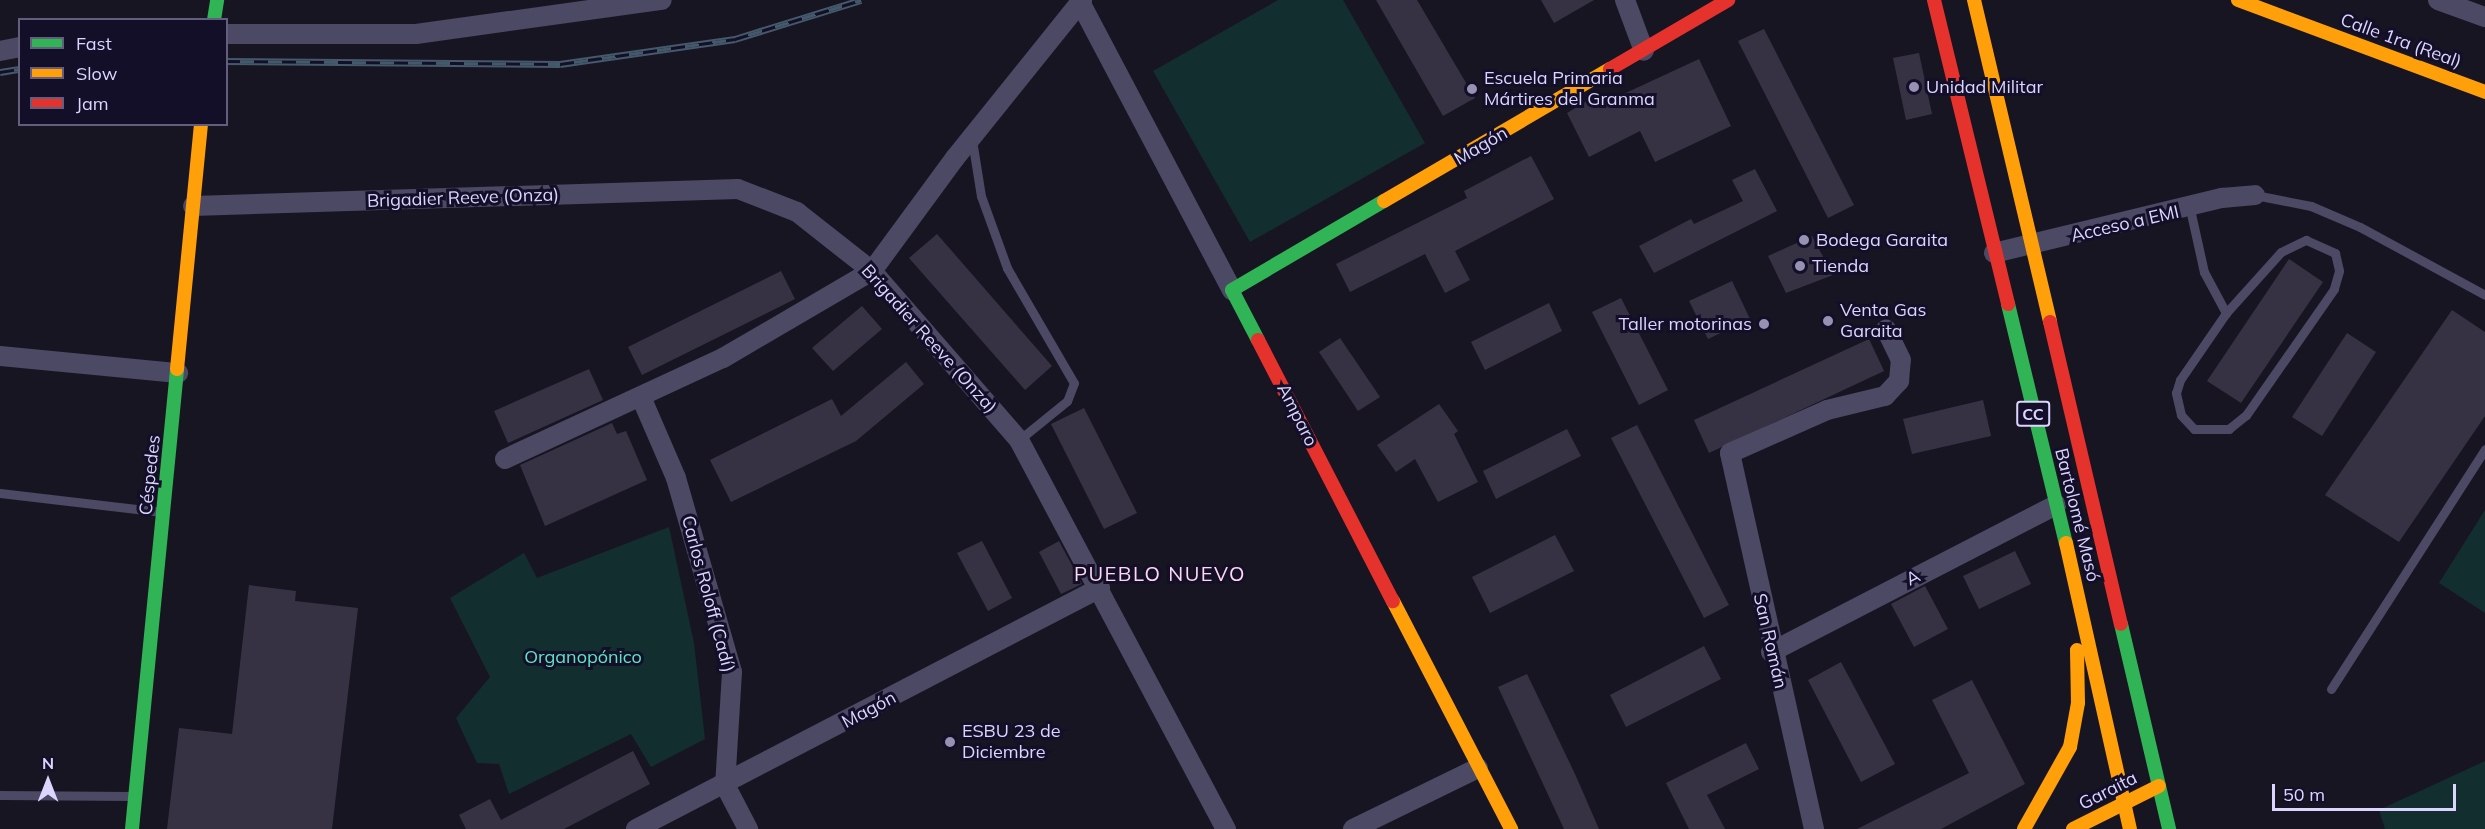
<!DOCTYPE html>
<meta charset="utf-8">
<style>
body{margin:0}
#map{position:relative;width:2485px;height:829px;overflow:hidden;background:#181522;font-family:Mulish,sans-serif}
div>[style]{position:absolute}
.green>*{inset:0;background:#132e2f}
.building>*{inset:0;background:#363244}
.lane>*{height:9px;margin:-4.5px;padding:0 4.5px;transform-origin:4.5px;border-radius:4.5px;background:#4b4963}
.street>*{height:20px;margin:-10px;padding:0 10px;transform-origin:10px;border-radius:10px;background:#4b4963}
.fast>*{height:14px;margin:-7px;padding:0 7px;transform-origin:7px;border-radius:7px;background:#30b455}
.slow>*{height:14px;margin:-7px;padding:0 7px;transform-origin:7px;border-radius:7px;background:#ff9f0a}
.jam>*{height:14px;margin:-7px;padding:0 7px;transform-origin:7px;border-radius:7px;background:#e5322d}
.rail>*{height:7px;margin-top:-3.5px;transform-origin:0;background:repeating-linear-gradient(90deg,#140f28 0 14px,#44596c 0 28px);box-sizing:border-box;border-block:2px solid #44596c}
.dots>*{width:16px;height:16px;translate:-50% -50%;box-sizing:border-box;border:3px solid #140f28;border-radius:50%}
span{translate:-50% -50%;white-space:nowrap;text-align:center;line-height:1.15;-webkit-text-stroke:6px #140f28;paint-order:stroke}
.shield-label span{padding:2px 4px;background:#140f28;border:2px solid;border-radius:4px;-webkit-text-stroke-width:0}
.shield-label{font-size:16px;color:#dbd5ff;font-weight:700}
.street-label{font-size:18px;color:#dbd5ff}
.poi-label{font-size:18px;color:#dbd5ff}
.left{translate:0 -50%;text-align:left}
.right{translate:-100% -50%;text-align:right}
.park-label{font-size:18px;color:#5de4c4}
.neighbourhood-label{font-size:20px;color:#ffd7f0;letter-spacing:1.5px}
.legend{position:absolute;left:18px;top:18px;width:210px;height:108px;box-sizing:border-box;background:#140f28;border:2px solid #645e7e;margin:0;padding:8px 10px;list-style:none;font-size:18px;color:#dbd5ff}
.legend li{display:flex;align-items:center;gap:12px;height:30px}
.legend b{width:30px;border:2px solid #645e7e}
.north{position:absolute;left:18px;top:751px;width:60px;height:60px;-webkit-text-stroke:4px #140f28;paint-order:stroke;rotate:0deg;font-size:16px;font-weight:700;line-height:24px;text-align:center;color:#dbd5ff}
.north::after{content:'';display:block;margin:auto;width:21px;height:27px;background:#dbd5ff;clip-path:polygon(50% 0,100% 100%,50% 72%,0 100%)}
.scale{position:absolute;left:2272px;top:784px;width:184px;height:27px;box-sizing:border-box;border:3px solid #dbd5ff;border-top:0;padding-left:8px;font-size:18px;line-height:21px;white-space:nowrap;color:#dbd5ff;-webkit-text-stroke:4px #140f28;paint-order:stroke}
</style>
<div id="map">
<div class="green">
<i style="clip-path:polygon(1278px 0,1343px 0,1425px 143px,1250px 242px,1153px 71px)"></i>
<i style="clip-path:polygon(2485px 510px,2485px 613px,2439px 583px)"></i>
<i style="clip-path:polygon(669px 527px,694px 643px,705px 739px,651px 767px,631px 734px,509px 794px,499px 764px,477px 763px,456px 718px,490px 677px,450px 598px,524px 553px,537px 578px)"></i>
<i style="clip-path:polygon(2485px 761px,2485px 829px,2385px 829px,2379px 810px)"></i>
</div>
<div class="building">
<i style="clip-path:polygon(1376px 0,1417px 0,1475px 98px,1443px 116px)"></i>
<i style="clip-path:polygon(1541px 0,1594px 0,1554px 23px)"></i>
<i style="clip-path:polygon(1764px 29px,1854px 205px,1828px 218px,1738px 41px)"></i>
<i style="clip-path:polygon(1919px 53px,1932px 114px,1906px 120px,1893px 58px)"></i>
<i style="clip-path:polygon(1699px 59px,1731px 126px,1655px 162px,1640px 131px,1589px 157px,1567px 113px,1597px 95px,1602px 104px)"></i>
<i style="clip-path:polygon(1531px 156px,1554px 199px,1455px 251px,1470px 280px,1445px 293px,1425px 254px,1350px 292px,1336px 264px,1467px 198px,1464px 191px)"></i>
<i style="clip-path:polygon(1755px 169px,1777px 211px,1654px 273px,1639px 246px,1691px 219px,1694px 224px,1743px 201px,1732px 180px)"></i>
<i style="clip-path:polygon(937px 234px,1052px 366px,1025px 390px,909px 258px)"></i>
<i style="clip-path:polygon(1812px 236px,1833px 275px,1786px 293px,1768px 256px)"></i>
<i style="clip-path:polygon(2289px 259px,2323px 282px,2241px 403px,2207px 381px)"></i>
<i style="clip-path:polygon(781px 271px,795px 299px,642px 375px,628px 347px)"></i>
<i style="clip-path:polygon(1732px 281px,1750px 319px,1708px 339px,1689px 301px)"></i>
<i style="clip-path:polygon(1621px 298px,1668px 390px,1639px 405px,1592px 312px)"></i>
<i style="clip-path:polygon(1549px 303px,1562px 331px,1485px 370px,1471px 342px)"></i>
<i style="clip-path:polygon(862px 306px,882px 329px,833px 371px,812px 348px)"></i>
<i style="clip-path:polygon(2452px 310px,2485px 332px,2485px 416px,2399px 542px,2325px 495px)"></i>
<i style="clip-path:polygon(2347px 333px,2376px 352px,2322px 436px,2292px 417px)"></i>
<i style="clip-path:polygon(1340px 338px,1380px 397px,1358px 411px,1319px 352px)"></i>
<i style="clip-path:polygon(1869px 339px,1884px 371px,1709px 453px,1694px 420px)"></i>
<i style="clip-path:polygon(906px 362px,924px 384px,856px 441px,731px 502px,710px 460px,832px 399px,841px 416px)"></i>
<i style="clip-path:polygon(589px 369px,603px 400px,508px 443px,494px 411px)"></i>
<i style="clip-path:polygon(1983px 400px,1991px 436px,1912px 454px,1903px 419px)"></i>
<i style="clip-path:polygon(1439px 404px,1458px 431px,1454px 434px,1478px 482px,1438px 502px,1415px 459px,1396px 472px,1377px 445px)"></i>
<i style="clip-path:polygon(1084px 408px,1137px 513px,1104px 529px,1051px 424px)"></i>
<i style="clip-path:polygon(612px 423px,617px 434px,626px 431px,647px 480px,545px 526px,520px 465px)"></i>
<i style="clip-path:polygon(1637px 425px,1729px 605px,1704px 618px,1611px 438px)"></i>
<i style="clip-path:polygon(1567px 429px,1581px 456px,1496px 499px,1483px 471px)"></i>
<i style="clip-path:polygon(1555px 535px,1574px 571px,1490px 613px,1472px 577px)"></i>
<i style="clip-path:polygon(982px 541px,1012px 598px,988px 611px,957px 553px)"></i>
<i style="clip-path:polygon(1059px 541px,1082px 584px,1061px 594px,1039px 552px)"></i>
<i style="clip-path:polygon(2015px 551px,2031px 584px,1979px 609px,1963px 576px)"></i>
<i style="clip-path:polygon(249px 585px,296px 591px,295px 601px,358px 608px,332px 829px,167px 829px,179px 728px,232px 734px)"></i>
<i style="clip-path:polygon(1925px 586px,1948px 629px,1914px 647px,1891px 604px)"></i>
<i style="clip-path:polygon(1704px 646px,1721px 679px,1626px 727px,1610px 695px)"></i>
<i style="clip-path:polygon(1841px 662px,1895px 764px,1861px 782px,1808px 680px)"></i>
<i style="clip-path:polygon(1527px 674px,1575px 774px,1599px 829px,1564px 829px,1498px 687px)"></i>
<i style="clip-path:polygon(1972px 680px,2025px 784px,1941px 829px,1857px 829px,1969px 773px,1932px 700px)"></i>
<i style="clip-path:polygon(1746px 743px,1759px 769px,1707px 795px,1725px 829px,1689px 829px,1666px 783px)"></i>
<i style="clip-path:polygon(633px 751px,650px 784px,564px 829px,466px 829px,459px 815px,490px 799px,501px 820px)"></i>
</div>
<div class="lane">
<i style="left:972px;top:140px;width:57px;rotate:80.9deg"></i>
<i style="left:981px;top:196px;width:77px;rotate:70.1deg"></i>
<i style="left:1007px;top:268px;width:133px;rotate:59.8deg"></i>
<i style="left:1074px;top:383px;width:19px;rotate:111deg"></i>
<i style="left:1067px;top:401px;width:62px;rotate:140.9deg"></i>
<i style="left:2255px;top:195px;width:57px;rotate:11.1deg"></i>
<i style="left:2311px;top:206px;width:53px;rotate:23.2deg"></i>
<i style="left:2360px;top:227px;width:142px;rotate:28.5deg"></i>
<i style="left:2190px;top:209px;width:65px;rotate:77.5deg"></i>
<i style="left:2204px;top:272px;width:47px;rotate:61.8deg"></i>
<i style="left:2306px;top:240px;width:32px;rotate:24deg"></i>
<i style="left:2335px;top:253px;width:18px;rotate:77deg"></i>
<i style="left:2339px;top:271px;width:19px;rotate:106deg"></i>
<i style="left:2334px;top:289px;width:154px;rotate:124.9deg"></i>
<i style="left:2246px;top:415px;width:22px;rotate:141deg"></i>
<i style="left:2229px;top:429px;width:35px;rotate:180deg"></i>
<i style="left:2194px;top:429px;width:19px;rotate:-133deg"></i>
<i style="left:2181px;top:415px;width:23px;rotate:-103deg"></i>
<i style="left:2176px;top:393px;width:14px;rotate:-73deg"></i>
<i style="left:2180px;top:380px;width:81px;rotate:-55.5deg"></i>
<i style="left:2226px;top:313px;width:82px;rotate:-48deg"></i>
<i style="left:2281px;top:252px;width:28px;rotate:-26deg"></i>
<i style="left:0;top:493px;width:163px;rotate:6.7deg"></i>
<i style="left:2331px;top:689px;width:285px;rotate:-57.3deg"></i>
<i style="left:0;top:795px;width:133px;rotate:0.4deg"></i>
</div>
<div class="street">
<i style="left:1625px;top:0;width:54px;rotate:69.6deg"></i>
<i style="left:2438px;top:0;width:50px;rotate:19.9deg"></i>
<i style="left:1080px;top:2px;width:326px;rotate:62.2deg"></i>
<i style="left:226px;top:34px;width:190px"></i>
<i style="left:416px;top:34px;width:248px;rotate:-7.9deg"></i>
<i style="left:0;top:51px;width:20px;rotate:-11deg"></i>
<i style="left:193px;top:206px;width:545px;rotate:-1.79deg"></i>
<i style="left:738px;top:189px;width:63px;rotate:21.3deg"></i>
<i style="left:797px;top:212px;width:95px;rotate:38.2deg"></i>
<i style="left:872px;top:271px;width:224px;rotate:49deg"></i>
<i style="left:1019px;top:440px;width:441px;rotate:62deg"></i>
<i style="left:1994px;top:253px;width:235px;rotate:-13.6deg"></i>
<i style="left:2222px;top:198px;width:33px;rotate:-5deg"></i>
<i style="left:0;top:356px;width:179px;rotate:5.5deg"></i>
<i style="left:641px;top:397px;width:88px;rotate:66.6deg"></i>
<i style="left:676px;top:478px;width:202px;rotate:73.9deg"></i>
<i style="left:732px;top:672px;width:113px;rotate:93.5deg"></i>
<i style="left:725px;top:785px;width:50px;rotate:62.4deg"></i>
<i style="left:505px;top:459px;width:240px;rotate:-24.9deg"></i>
<i style="left:723px;top:358px;width:173px;rotate:-30.3deg"></i>
<i style="left:872px;top:271px;width:140px;rotate:-53.7deg"></i>
<i style="left:955px;top:158px;width:203px;rotate:-51.2deg"></i>
<i style="left:1771px;top:652px;width:321px;rotate:-27.3deg"></i>
<i style="left:636px;top:829px;width:523px;rotate:-27.45deg"></i>
<i style="left:1353px;top:829px;width:139px;rotate:-26deg"></i>
<i style="left:1814px;top:829px;width:385px;rotate:-102.6deg"></i>
<i style="left:1730px;top:453px;width:106px;rotate:-23.9deg"></i>
<i style="left:1827px;top:410px;width:60px;rotate:-13.6deg"></i>
<i style="left:1885px;top:396px;width:21px;rotate:-47deg"></i>
<i style="left:1899px;top:381px;width:21px;rotate:-85deg"></i>
<i style="left:1901px;top:360px;width:34px;rotate:-116deg"></i>
</div>
<div class="fast">
<i style="left:214px;top:20px;width:20px;rotate:-81deg"></i>
<i style="left:2008px;top:304px;width:246px;rotate:76.4deg"></i>
<i style="left:1258px;top:340px;width:56px;rotate:-117.5deg"></i>
<i style="left:1232px;top:290px;width:176px;rotate:-30.4deg"></i>
<i style="left:2121px;top:624px;width:211px;rotate:76.8deg"></i>
<i style="left:132px;top:829px;width:462px;rotate:-84.4deg"></i>
</div>
<div class="slow">
<i style="left:1974px;top:0;width:331px;rotate:76.7deg"></i>
<i style="left:2238px;top:0;width:264px;rotate:20.4deg"></i>
<i style="left:1384px;top:201px;width:262px;rotate:-30.3deg"></i>
<i style="left:177px;top:369px;width:246px;rotate:-84.4deg"></i>
<i style="left:2066px;top:543px;width:293px;rotate:77.4deg"></i>
<i style="left:1393px;top:601px;width:257px;rotate:62.6deg"></i>
<i style="left:2024px;top:829px;width:94px;rotate:-60.7deg"></i>
<i style="left:2070px;top:747px;width:45px;rotate:-79.7deg"></i>
<i style="left:2078px;top:703px;width:53px;rotate:-91.1deg"></i>
<i style="left:2073px;top:829px;width:96px;rotate:-26.6deg"></i>
</div>
<div class="jam">
<i style="left:1934px;top:0;width:313px;rotate:76.3deg"></i>
<i style="left:1610px;top:69px;width:137px;rotate:-30.3deg"></i>
<i style="left:2050px;top:322px;width:310px;rotate:76.8deg"></i>
<i style="left:1258px;top:340px;width:294px;rotate:62.7deg"></i>
</div>
<div class="rail">
<i style="left:226px;top:61px;width:334px;rotate:0.5deg"></i>
<i style="left:560px;top:64px;width:177px;rotate:-8.1deg"></i>
<i style="left:735px;top:39px;width:132px;rotate:-17.2deg"></i>
<i style="left:0;top:72px;width:20px;rotate:-9deg"></i>
</div>
<div class="dots">
<i style="left:1914px;top:87px;background:#9792b2"></i>
<i style="left:1472px;top:89px;background:#9792b2"></i>
<i style="left:1804px;top:240px;background:#9792b2"></i>
<i style="left:1800px;top:266px;background:#9792b2"></i>
<i style="left:1828px;top:321px;background:#9792b2"></i>
<i style="left:1764px;top:324px;background:#9792b2"></i>
<i style="left:950px;top:742px;background:#9792b2"></i>
</div>
<div class="shield-label">
<span style="left:2033px;top:414px">CC</span>
</div>
<div class="street-label">
<span style="left:2401px;top:41px;rotate:20deg">Calle 1ra (Real)</span>
<span style="left:1481px;top:146px;rotate:-30deg">Magón</span>
<span style="left:463px;top:198px;rotate:-2deg">Brigadier Reeve (Onza)</span>
<span style="left:2125px;top:224px;rotate:-13deg">Acceso a EMI</span>
<span style="left:929px;top:339px;rotate:48deg">Brigadier Reeve (Onza)</span>
<span style="left:1297px;top:415px;rotate:63deg">Amparo</span>
<span style="left:150px;top:475px;rotate:-84deg">Céspedes</span>
<span style="left:2077px;top:515px;rotate:76deg">Bartolomé Masó</span>
<span style="left:1913px;top:578px;rotate:-27deg">A</span>
<span style="left:708px;top:594px;rotate:75deg">Carlos Roloff (Cadí)</span>
<span style="left:1770px;top:641px;rotate:77deg">San Román</span>
<span style="left:869px;top:710px;rotate:-28deg">Magón</span>
<span style="left:2108px;top:791px;rotate:-27deg">Garaita</span>
</div>
<div class="poi-label">
<span class="left" style="left:1484px;top:89px">Escuela Primaria<br>Mártires del Granma</span>
<span class="left" style="left:1926px;top:87px">Unidad Militar</span>
<span class="left" style="left:1816px;top:240px">Bodega Garaita</span>
<span class="left" style="left:1812px;top:266px">Tienda</span>
<span class="left" style="left:1840px;top:321px">Venta Gas<br>Garaita</span>
<span class="right" style="left:1752px;top:324px">Taller motorinas</span>
<span class="left" style="left:962px;top:742px">ESBU 23 de<br>Diciembre</span>
</div>
<div class="park-label">
<span style="left:583px;top:657px">Organopónico</span>
</div>
<div class="neighbourhood-label">
<span style="left:1160px;top:573px">PUEBLO NUEVO</span>
</div>
<ul class="legend">
<li><b style="height:8px;background:#30b455"></b>Fast</li>
<li><b style="height:8px;background:#ff9f0a"></b>Slow</li>
<li><b style="height:8px;background:#e5322d"></b>Jam</li>
</ul>
<div class="north">N</div>
<div class="scale">50 m</div>
</div>
